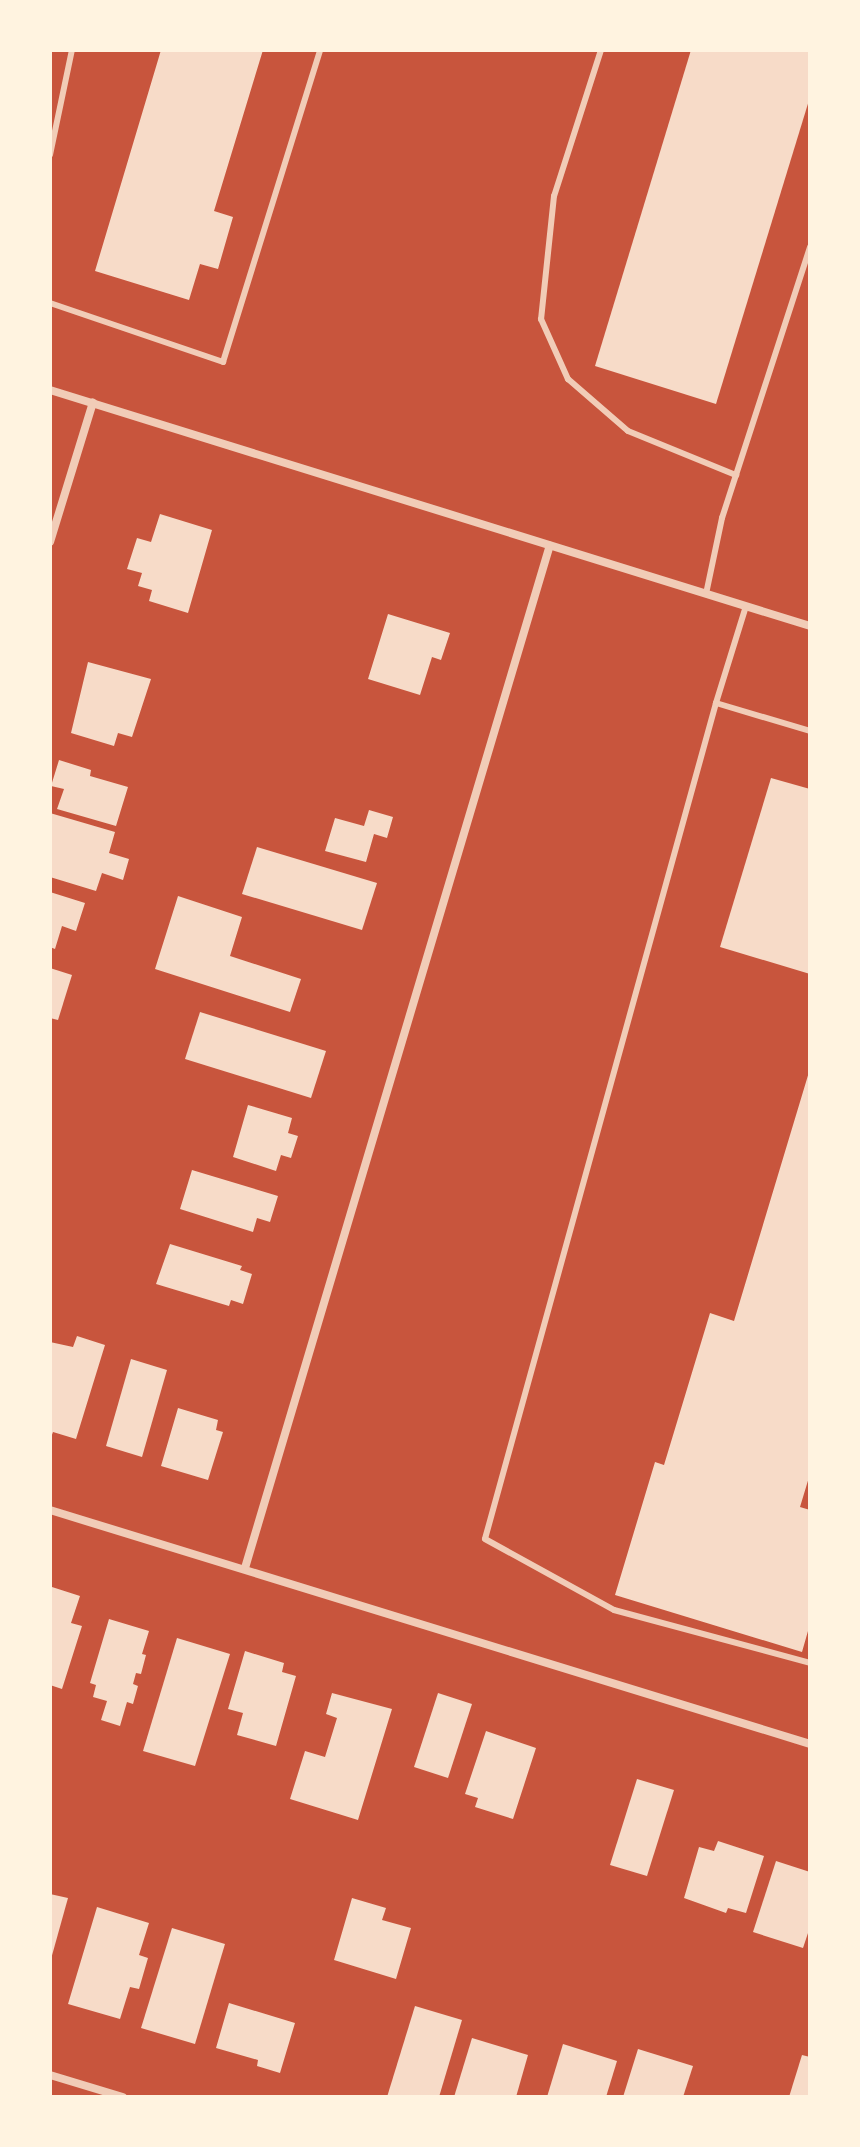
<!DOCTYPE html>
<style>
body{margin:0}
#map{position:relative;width:860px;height:2147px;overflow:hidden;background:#c8553d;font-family:Quicksand,sans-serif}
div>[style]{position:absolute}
.building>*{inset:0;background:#f7dbc8}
.service>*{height:6px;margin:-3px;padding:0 3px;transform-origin:3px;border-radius:3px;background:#f1ccb7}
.minor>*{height:8px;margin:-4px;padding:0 4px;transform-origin:4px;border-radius:4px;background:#f1ccb7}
span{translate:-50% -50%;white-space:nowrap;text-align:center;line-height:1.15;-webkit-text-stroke:8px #fff3e0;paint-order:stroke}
.frame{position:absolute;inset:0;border:52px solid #fff3e0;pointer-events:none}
</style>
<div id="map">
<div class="building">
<i style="clip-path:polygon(161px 50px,263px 50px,214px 211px,233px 217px,218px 269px,200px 264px,189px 300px,95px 271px)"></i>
<i style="clip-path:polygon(691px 50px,810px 50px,810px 97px,716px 404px,595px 366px)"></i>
<i style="clip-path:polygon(160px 514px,212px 530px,188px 613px,149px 601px,152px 590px,138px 586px,142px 573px,127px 569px,137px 538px,151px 542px)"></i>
<i style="clip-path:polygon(388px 614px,450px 633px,441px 660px,432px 657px,420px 695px,368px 679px)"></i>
<i style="clip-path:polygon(88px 662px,151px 679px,132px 737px,118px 733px,114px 746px,71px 733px)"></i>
<i style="clip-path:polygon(59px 760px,91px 770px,90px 776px,128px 787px,116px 826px,57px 809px,64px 789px,51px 786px)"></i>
<i style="clip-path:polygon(771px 778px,810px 789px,810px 974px,720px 947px)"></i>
<i style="clip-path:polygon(369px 810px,393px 817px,387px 838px,374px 834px,366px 862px,325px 851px,335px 818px,364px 826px)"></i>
<i style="clip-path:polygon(50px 813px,115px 832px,109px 853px,129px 859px,123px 880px,102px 873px,96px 891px,50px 877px)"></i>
<i style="clip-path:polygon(257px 847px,377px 883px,362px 930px,242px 894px)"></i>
<i style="clip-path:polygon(50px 892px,85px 903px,76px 931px,62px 926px,55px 949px,50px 947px)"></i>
<i style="clip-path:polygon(178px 896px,242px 917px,230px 956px,301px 979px,290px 1012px,155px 969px)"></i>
<i style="clip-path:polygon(50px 968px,72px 975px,58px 1020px,50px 1018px)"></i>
<i style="clip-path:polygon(200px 1012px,326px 1051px,311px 1098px,185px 1059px)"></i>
<i style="clip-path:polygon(809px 1072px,810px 1474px,800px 1507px,810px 1510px,810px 1624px,802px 1652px,615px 1595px,655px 1462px,664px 1465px,710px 1313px,734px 1321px)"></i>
<i style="clip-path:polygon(248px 1105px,292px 1118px,288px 1133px,298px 1136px,291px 1158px,281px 1155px,276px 1171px,233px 1157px)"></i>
<i style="clip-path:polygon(192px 1170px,278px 1196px,270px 1222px,257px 1218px,253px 1232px,180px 1209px)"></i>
<i style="clip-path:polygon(170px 1244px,242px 1266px,240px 1270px,252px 1274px,243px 1304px,231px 1300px,229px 1306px,156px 1284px)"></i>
<i style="clip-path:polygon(77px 1336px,105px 1345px,76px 1439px,53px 1432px,50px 1440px,50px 1342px,73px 1347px)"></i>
<i style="clip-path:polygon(131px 1359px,167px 1370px,142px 1457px,106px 1446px)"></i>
<i style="clip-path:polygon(178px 1408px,218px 1420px,216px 1430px,223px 1432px,208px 1480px,161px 1466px)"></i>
<i style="clip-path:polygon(52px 1587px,80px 1596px,71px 1623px,82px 1626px,62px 1689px,50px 1685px)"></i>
<i style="clip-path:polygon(109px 1619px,149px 1631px,142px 1654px,146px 1655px,141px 1674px,136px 1673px,133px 1684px,138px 1686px,133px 1704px,127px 1702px,120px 1726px,101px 1720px,107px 1701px,93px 1697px,96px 1685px,90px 1683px)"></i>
<i style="clip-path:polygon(177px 1638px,230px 1654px,195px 1766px,143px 1751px)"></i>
<i style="clip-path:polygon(245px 1651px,284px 1663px,282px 1672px,296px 1676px,276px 1746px,237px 1735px,243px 1713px,228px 1709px)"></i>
<i style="clip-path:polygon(332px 1693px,392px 1709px,358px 1820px,290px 1799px,305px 1751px,325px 1757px,337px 1718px,326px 1714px)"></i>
<i style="clip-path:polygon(438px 1693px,472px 1704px,448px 1778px,414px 1767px)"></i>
<i style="clip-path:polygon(486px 1731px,536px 1748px,513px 1819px,475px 1807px,478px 1798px,465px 1794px)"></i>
<i style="clip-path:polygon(637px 1779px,674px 1790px,647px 1876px,610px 1865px)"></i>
<i style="clip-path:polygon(718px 1841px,764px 1856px,746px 1913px,728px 1908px,726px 1913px,684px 1898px,699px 1847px,714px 1851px)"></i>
<i style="clip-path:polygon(776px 1861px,810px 1872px,810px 1927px,803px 1948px,753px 1932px)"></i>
<i style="clip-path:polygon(50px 1894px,68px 1898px,51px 1959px,50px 1959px)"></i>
<i style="clip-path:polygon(352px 1898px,386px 1908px,382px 1920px,411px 1928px,396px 1979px,334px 1960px)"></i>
<i style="clip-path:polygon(97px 1907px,149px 1923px,139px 1955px,148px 1958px,139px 1989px,130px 1987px,120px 2019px,68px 2004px)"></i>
<i style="clip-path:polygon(172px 1928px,225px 1944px,195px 2044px,141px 2028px)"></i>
<i style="clip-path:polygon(229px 2003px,295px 2023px,280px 2073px,257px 2066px,258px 2060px,216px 2048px)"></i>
<i style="clip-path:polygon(415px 2006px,462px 2020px,439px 2097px,387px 2097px)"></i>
<i style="clip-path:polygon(472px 2038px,528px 2055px,516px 2097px,454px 2097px)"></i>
<i style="clip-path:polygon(563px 2044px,617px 2061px,606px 2097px,547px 2097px)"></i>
<i style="clip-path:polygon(638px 2049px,693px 2066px,683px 2097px,623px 2097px)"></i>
<i style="clip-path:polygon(802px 2055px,810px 2057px,810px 2097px,789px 2097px)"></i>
</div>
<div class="service">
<i style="left:601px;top:50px;width:153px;rotate:107.8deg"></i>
<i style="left:554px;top:196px;width:124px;rotate:96deg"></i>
<i style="left:541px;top:319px;width:66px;rotate:65.8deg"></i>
<i style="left:568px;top:379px;width:79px;rotate:40.9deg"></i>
<i style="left:628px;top:431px;width:117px;rotate:22.2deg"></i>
<i style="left:50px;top:155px;width:107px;rotate:-78.2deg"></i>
<i style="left:50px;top:303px;width:183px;rotate:18.8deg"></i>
<i style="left:223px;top:362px;width:327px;rotate:-72.7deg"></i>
<i style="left:706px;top:594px;width:78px;rotate:-78.1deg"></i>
<i style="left:722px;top:518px;width:285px;rotate:-72deg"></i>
<i style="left:746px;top:606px;width:102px;rotate:107.2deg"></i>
<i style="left:716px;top:703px;width:867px;rotate:105.45deg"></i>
<i style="left:485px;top:1539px;width:147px;rotate:28.8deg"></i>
<i style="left:614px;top:1610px;width:203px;rotate:15.1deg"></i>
<i style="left:716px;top:703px;width:98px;rotate:16.6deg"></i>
</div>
<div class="minor">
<i style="left:50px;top:390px;width:796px;rotate:17.25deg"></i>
<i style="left:50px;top:542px;width:146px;rotate:-72.9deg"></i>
<i style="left:50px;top:1510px;width:795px;rotate:17.11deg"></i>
<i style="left:245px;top:1568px;width:1067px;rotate:-73.4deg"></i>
<i style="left:50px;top:2075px;width:76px;rotate:16.8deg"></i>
</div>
<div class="frame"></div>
</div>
